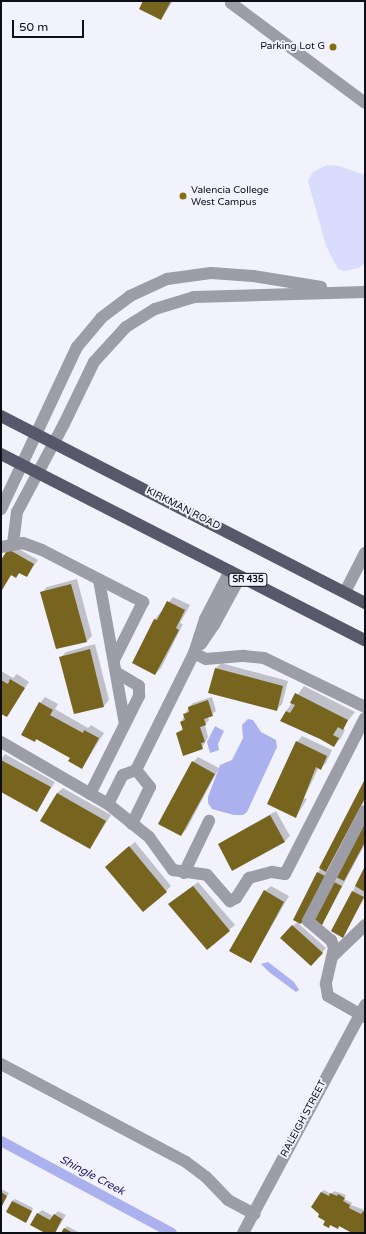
<!DOCTYPE html>
<style>
body{margin:0}
#map{position:relative;width:366px;height:1234px;overflow:hidden;background:#f1f2fb;font-family:"Varela Round",sans-serif}
div>[style]{position:absolute}
.green>*{inset:0;background:#d9dcfd}
.water>*{inset:0;background:#abb0ee}
.shadow>*{inset:0;background:#0003}
.canal>*{height:10px;margin:-5px;padding:0 5px;transform-origin:5px;border-radius:5px;background:#abb0ee}
.building>*{inset:0;background:#76641f}
.minor>*{height:12px;margin:-6px;padding:0 6px;transform-origin:6px;border-radius:6px;background:#9c9da7}
.major>*{height:12px;margin:-6px;padding:0 6px;transform-origin:6px;border-radius:6px;background:#575869}
.dots>*{width:11px;height:11px;translate:-50% -50%;box-sizing:border-box;border:2px solid #f1f2fb;border-radius:50%}
span{translate:-50% -50%;white-space:nowrap;text-align:center;line-height:1.15;-webkit-text-stroke:4px #f1f2fb;paint-order:stroke}
.shield-label span{padding:1px 3px;background:#f1f2fb;border:1px solid;border-radius:3px;-webkit-text-stroke-width:0}
.shield-label{font-size:9px;color:#0e0e16;font-weight:700}
.poi-label{font-size:10px;color:#0e0e16}
.right{translate:-100% -50%;text-align:right}
.left{translate:0 -50%;text-align:left}
.street-label{font-size:10px;color:#0e0e16}
.water-label{font-size:11px;color:#272067;font-style:italic}
.frame{position:absolute;inset:0;border:2px solid #0e0e16;pointer-events:none}
.scale{position:absolute;left:12px;top:20px;width:72px;height:18px;box-sizing:border-box;border:2px solid #0e0e16;border-top:0;padding-left:5px;font-size:12px;line-height:14px;white-space:nowrap;color:#0e0e16;-webkit-text-stroke:3px #f1f2fb;paint-order:stroke}
</style>
<div id="map">
<div class="green">
<i style="clip-path:polygon(327px 165px,339px 166px,365px 175px,365px 263px,359px 268px,344px 271px,338px 269px,326px 246px,308px 181px,313px 172px)"></i>
</div>
<div class="water">
<i style="clip-path:polygon(248px 719px,253px 720px,261px 732px,276px 740px,277px 747px,247px 812px,243px 815px,234px 815px,212px 809px,208px 803px,208px 797px,220px 765px,232px 760px,243px 738px,242px 725px)"></i>
<i style="clip-path:polygon(215px 726px,224px 731px,218px 744px,219px 750px,210px 753px,207px 742px)"></i>
<i style="clip-path:polygon(268px 962px,294px 982px,299px 990px,296px 992px,269px 972px,261px 964px)"></i>
</div>
<div class="shadow">
<i style="clip-path:polygon(144px 1px,173px 1px,161px 19px)"></i>
<i style="clip-path:polygon(12px 545px,38px 560px,27px 576px,20px 572px,16px 577px,12px 574px,2px 588px,1px 562px)"></i>
<i style="clip-path:polygon(77px 579px,92px 636px,87px 641px,42px 592px,47px 587px)"></i>
<i style="clip-path:polygon(173px 597px,190px 605px,180px 623px,183px 624px,161px 668px,155px 674px,133px 662px,155px 619px)"></i>
<i style="clip-path:polygon(95px 644px,109px 700px,104px 706px,74px 713px,60px 658px,66px 652px)"></i>
<i style="clip-path:polygon(221px 663px,288px 681px,282px 704px,276px 710px,209px 692px,216px 668px)"></i>
<i style="clip-path:polygon(1px 671px,13px 678px,17px 674px,29px 682px,6px 716px,1px 713px)"></i>
<i style="clip-path:polygon(304px 686px,355px 712px,342px 728px,345px 730px,341px 738px,334px 746px,286px 711px)"></i>
<i style="clip-path:polygon(45px 697px,58px 704px,55px 709px,88px 728px,91px 725px,104px 733px,82px 768px,71px 758px,37px 739px,35px 741px,40px 703px)"></i>
<i style="clip-path:polygon(212px 697px,216px 711px,208px 717px,209px 720px,205px 725px,208px 737px,202px 748px,177px 733px,183px 728px,181px 722px,189px 707px,193px 703px)"></i>
<i style="clip-path:polygon(302px 736px,332px 750px,326px 763px,321px 768px,319px 767px,304px 798px,307px 799px,296px 817px,297px 742px)"></i>
<i style="clip-path:polygon(5px 754px,55px 782px,37px 811px,1px 791px,1px 759px)"></i>
<i style="clip-path:polygon(198px 757px,219px 768px,186px 830px,181px 835px,193px 762px)"></i>
<i style="clip-path:polygon(365px 781px,365px 800px,326px 871px,328px 872px,304px 918px,299px 924px,326px 948px,315px 961px,281px 938px,298px 921px,318px 873px)"></i>
<i style="clip-path:polygon(63px 788px,111px 815px,90px 848px,57px 793px)"></i>
<i style="clip-path:polygon(276px 811px,290px 836px,284px 842px,219px 844px)"></i>
<i style="clip-path:polygon(365px 824px,365px 844px,321px 926px,314px 923px)"></i>
<i style="clip-path:polygon(135px 842px,171px 886px,166px 891px,112px 861px)"></i>
<i style="clip-path:polygon(365px 868px,365px 897px,342px 936px,332px 931px)"></i>
<i style="clip-path:polygon(198px 882px,235px 925px,229px 930px,169px 904px)"></i>
<i style="clip-path:polygon(271px 886px,289px 896px,251px 962px,265px 891px)"></i>
<i style="clip-path:polygon(1px 1189px,9px 1193px,1px 1206px)"></i>
<i style="clip-path:polygon(324px 1190px,331px 1194px,334px 1191px,346px 1195px,344px 1199px,352px 1203px,351px 1205px,365px 1210px,365px 1233px,353px 1233px,340px 1225px,331px 1224px,328px 1227px,327px 1220px,312px 1207px,319px 1194px)"></i>
<i style="clip-path:polygon(15px 1199px,33px 1208px,28px 1219px,12px 1201px)"></i>
<i style="clip-path:polygon(42px 1210px,53px 1216px,58px 1211px,66px 1215px,55px 1233px,47px 1233px,37px 1214px)"></i>
<i style="clip-path:polygon(67px 1226px,80px 1233px,62px 1233px)"></i>
</div>
<div class="canal">
<i style="left:1px;top:1141px;width:194px;rotate:28.3deg"></i>
</div>
<div class="building">
<i style="clip-path:polygon(143px 1px,171px 1px,161px 20px,139px 9px)"></i>
<i style="clip-path:polygon(8px 549px,34px 564px,27px 577px,19px 573px,16px 578px,11px 575px,2px 590px,1px 560px)"></i>
<i style="clip-path:polygon(71px 584px,87px 642px,56px 649px,40px 592px)"></i>
<i style="clip-path:polygon(167px 601px,185px 610px,176px 628px,179px 630px,155px 675px,132px 663px,154px 619px,157px 620px)"></i>
<i style="clip-path:polygon(90px 649px,104px 707px,74px 714px,59px 657px)"></i>
<i style="clip-path:polygon(215px 668px,283px 686px,277px 711px,208px 693px)"></i>
<i style="clip-path:polygon(10px 679px,25px 688px,7px 717px,1px 714px,1px 680px,8px 684px)"></i>
<i style="clip-path:polygon(295px 693px,348px 720px,343px 730px,338px 727px,333px 735px,339px 738px,334px 747px,320px 739px,280px 721px,286px 711px,290px 713px,295px 705px,290px 703px)"></i>
<i style="clip-path:polygon(208px 700px,213px 716px,204px 719px,206px 725px,200px 727px,205px 742px,201px 743px,203px 749px,183px 756px,176px 733px,183px 730px,180px 722px,185px 720px,183px 714px,189px 712px,188px 707px)"></i>
<i style="clip-path:polygon(39px 702px,53px 710px,50px 715px,83px 733px,84px 730px,99px 738px,82px 769px,68px 761px,70px 758px,36px 739px,35px 742px,21px 735px)"></i>
<i style="clip-path:polygon(296px 741px,327px 756px,321px 770px,316px 767px,296px 818px,267px 804px)"></i>
<i style="clip-path:polygon(1px 760px,51px 787px,37px 812px,1px 792px)"></i>
<i style="clip-path:polygon(192px 761px,215px 774px,181px 836px,158px 824px)"></i>
<i style="clip-path:polygon(365px 779px,365px 798px,326px 872px,319px 868px)"></i>
<i style="clip-path:polygon(57px 793px,106px 821px,90px 849px,40px 821px)"></i>
<i style="clip-path:polygon(270px 815px,285px 842px,232px 871px,218px 844px)"></i>
<i style="clip-path:polygon(365px 822px,365px 842px,344px 881px,336px 877px)"></i>
<i style="clip-path:polygon(129px 846px,167px 892px,143px 912px,105px 867px)"></i>
<i style="clip-path:polygon(365px 866px,365px 892px,355px 886px)"></i>
<i style="clip-path:polygon(317px 872px,325px 876px,301px 924px,293px 920px)"></i>
<i style="clip-path:polygon(334px 882px,342px 886px,321px 927px,313px 923px)"></i>
<i style="clip-path:polygon(193px 886px,230px 931px,207px 950px,168px 904px)"></i>
<i style="clip-path:polygon(264px 890px,284px 902px,251px 963px,229px 951px)"></i>
<i style="clip-path:polygon(352px 891px,364px 897px,343px 938px,331px 931px)"></i>
<i style="clip-path:polygon(292px 925px,323px 953px,311px 966px,280px 938px)"></i>
<i style="clip-path:polygon(1px 1192px,7px 1196px,1px 1208px)"></i>
<i style="clip-path:polygon(321px 1192px,329px 1196px,330px 1193px,337px 1196px,338px 1194px,345px 1198px,343px 1201px,350px 1205px,349px 1208px,361px 1214px,363px 1211px,365px 1213px,365px 1233px,352px 1233px,339px 1226px,338px 1229px,330px 1225px,329px 1228px,323px 1225px,325px 1221px,318px 1217px,319px 1214px,311px 1207px)"></i>
<i style="clip-path:polygon(12px 1201px,32px 1211px,26px 1223px,6px 1212px)"></i>
<i style="clip-path:polygon(37px 1213px,50px 1220px,54px 1214px,62px 1219px,55px 1233px,45px 1233px,30px 1225px)"></i>
<i style="clip-path:polygon(64px 1228px,73px 1233px,61px 1233px)"></i>
</div>
<div class="minor">
<i style="left:232px;top:1px;width:2px;rotate:117deg"></i>
<i style="left:231px;top:3px;width:167px;rotate:36.7deg"></i>
<i style="left:1px;top:509px;width:179px;rotate:-64.9deg"></i>
<i style="left:77px;top:347px;width:38px;rotate:-50deg"></i>
<i style="left:101px;top:318px;width:36px;rotate:-37deg"></i>
<i style="left:130px;top:296px;width:41px;rotate:-24.7deg"></i>
<i style="left:167px;top:279px;width:44px;rotate:-7.8deg"></i>
<i style="left:211px;top:273px;width:42px;rotate:4.1deg"></i>
<i style="left:253px;top:276px;width:69px;rotate:9.2deg"></i>
<i style="left:13px;top:544px;width:32px;rotate:-83deg"></i>
<i style="left:17px;top:512px;width:100px;rotate:-61.9deg"></i>
<i style="left:64px;top:424px;width:69px;rotate:-64.2deg"></i>
<i style="left:94px;top:362px;width:47px;rotate:-47.6deg"></i>
<i style="left:126px;top:327px;width:34px;rotate:-32deg"></i>
<i style="left:155px;top:309px;width:41px;rotate:-17.1deg"></i>
<i style="left:194px;top:297px;width:171px;rotate:-1.7deg"></i>
<i style="left:1px;top:547px;width:22px;rotate:-10deg"></i>
<i style="left:23px;top:543px;width:20px;rotate:20deg"></i>
<i style="left:42px;top:550px;width:114px;rotate:27.2deg"></i>
<i style="left:143px;top:602px;width:65px;rotate:116.6deg"></i>
<i style="left:99px;top:580px;width:146px;rotate:79.8deg"></i>
<i style="left:345px;top:592px;width:44px;rotate:-62.9deg"></i>
<i style="left:201px;top:644px;width:23px;rotate:-56deg"></i>
<i style="left:214px;top:625px;width:55px;rotate:-61.6deg"></i>
<i style="left:194px;top:653px;width:13px;rotate:27deg"></i>
<i style="left:206px;top:659px;width:38px;rotate:-5deg"></i>
<i style="left:244px;top:656px;width:20px;rotate:6deg"></i>
<i style="left:264px;top:658px;width:112px;rotate:25.9deg"></i>
<i style="left:1px;top:742px;width:124px;rotate:30.1deg"></i>
<i style="left:108px;top:804px;width:53px;rotate:38.8deg"></i>
<i style="left:149px;top:837px;width:41px;rotate:54deg"></i>
<i style="left:173px;top:870px;width:34px;rotate:8deg"></i>
<i style="left:207px;top:875px;width:35px;rotate:49deg"></i>
<i style="left:230px;top:901px;width:7px;rotate:-27deg"></i>
<i style="left:236px;top:898px;width:24px;rotate:-57deg"></i>
<i style="left:249px;top:878px;width:24px;rotate:-15deg"></i>
<i style="left:272px;top:872px;width:13px;rotate:9deg"></i>
<i style="left:285px;top:874px;width:175px;rotate:-62.9deg"></i>
<i style="left:90px;top:794px;width:110px;rotate:-63.4deg"></i>
<i style="left:139px;top:696px;width:10px;rotate:-90deg"></i>
<i style="left:139px;top:686px;width:27px;rotate:-149deg"></i>
<i style="left:108px;top:804px;width:33px;rotate:-63deg"></i>
<i style="left:123px;top:775px;width:14px;rotate:-21deg"></i>
<i style="left:136px;top:770px;width:131px;rotate:-63.6deg"></i>
<i style="left:194px;top:653px;width:36px;rotate:-72deg"></i>
<i style="left:205px;top:619px;width:54px;rotate:-62.5deg"></i>
<i style="left:365px;top:811px;width:124px;rotate:117.4deg"></i>
<i style="left:308px;top:921px;width:30px;rotate:40deg"></i>
<i style="left:331px;top:940px;width:9px;rotate:69deg"></i>
<i style="left:334px;top:948px;width:37px;rotate:103deg"></i>
<i style="left:326px;top:984px;width:12px;rotate:81deg"></i>
<i style="left:328px;top:996px;width:43px;rotate:29.6deg"></i>
<i style="left:132px;top:824px;width:41px;rotate:-64.1deg"></i>
<i style="left:150px;top:787px;width:22px;rotate:-129deg"></i>
<i style="left:184px;top:873px;width:58px;rotate:-64.3deg"></i>
<i style="left:332px;top:957px;width:46px;rotate:-44.1deg"></i>
<i style="left:1px;top:1064px;width:209px;rotate:27.9deg"></i>
<i style="left:186px;top:1162px;width:25px;rotate:37deg"></i>
<i style="left:206px;top:1177px;width:32px;rotate:46deg"></i>
<i style="left:228px;top:1200px;width:30px;rotate:28deg"></i>
<i style="left:243px;top:1233px;width:259px;rotate:-61.8deg"></i>
</div>
<div class="major">
<i style="left:1px;top:416px;width:409px;rotate:27.2deg"></i>
<i style="left:1px;top:454px;width:409px;rotate:27.1deg"></i>
</div>
<div class="dots">
<i style="left:333px;top:47px;background:#856e0d"></i>
<i style="left:183px;top:196px;background:#856e0d"></i>
</div>
<div class="shield-label">
<span style="left:248px;top:580px">SR 435</span>
</div>
<div class="poi-label">
<span class="right" style="left:325px;top:47px">Parking Lot G</span>
<span class="left" style="left:191px;top:196px">Valencia College<br>West Campus</span>
</div>
<div class="street-label">
<span style="left:183px;top:509px;rotate:27deg">KIRKMAN ROAD</span>
<span style="left:304px;top:1119px;rotate:-62deg">RALEIGH STREET</span>
</div>
<div class="water-label">
<span style="left:92px;top:1176px;rotate:28deg">Shingle Creek</span>
</div>
<div class="frame"></div>
<div class="scale">50 m</div>
</div>
